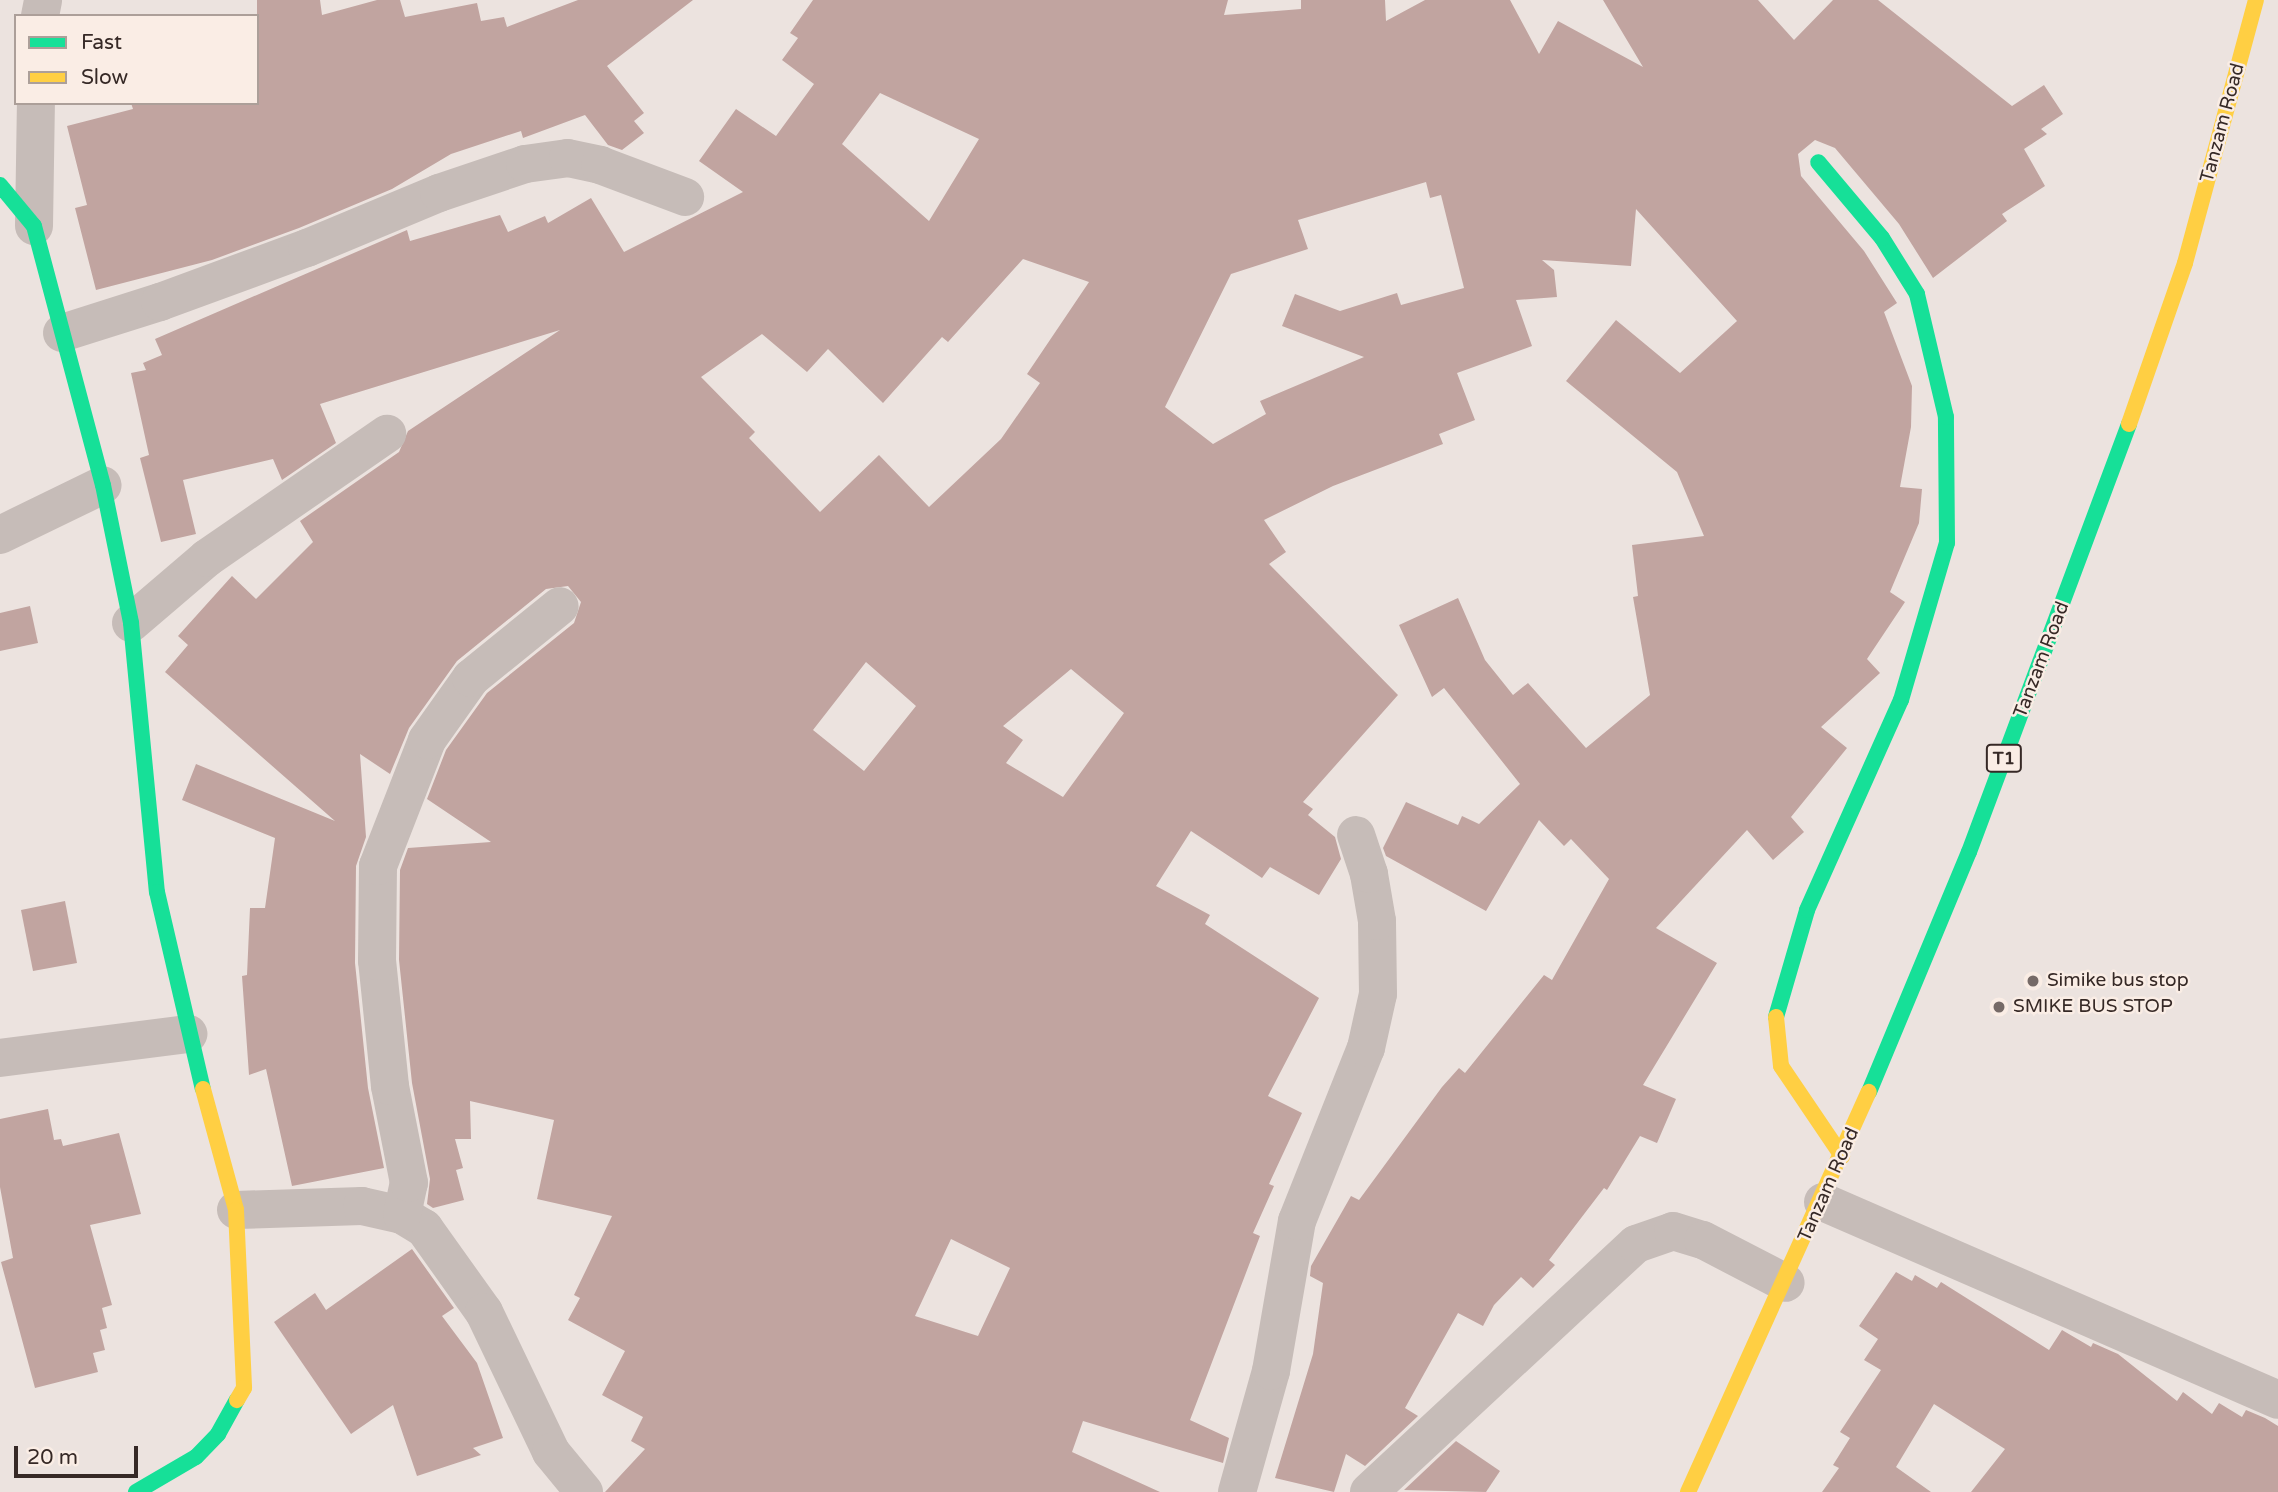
<!DOCTYPE html>
<style>
body{margin:0}
#map{position:relative;width:2278px;height:1492px;overflow:hidden;background:#ece3df;font-family:"Varela Round",sans-serif}
div>[style]{position:absolute}
.building>*{inset:0;background:#c1a4a0}
.street>*{height:38px;margin:-19px;padding:0 19px;transform-origin:19px;border-radius:19px;background:#c6bcb8}
.fast>*{height:16px;margin:-8px;padding:0 8px;transform-origin:8px;border-radius:8px;background:#16e098}
.slow>*{height:16px;margin:-8px;padding:0 8px;transform-origin:8px;border-radius:8px;background:#ffcf43}
.dots>*{width:19px;height:19px;translate:-50% -50%;box-sizing:border-box;border:4px solid #faede5;border-radius:50%}
span{translate:-50% -50%;white-space:nowrap;text-align:center;line-height:1.15;-webkit-text-stroke:5px #faede5;paint-order:stroke}
.shield-label span{padding:2px 5px;background:#faede5;border:2px solid;border-radius:5px;-webkit-text-stroke-width:0}
.shield-label{font-size:18px;color:#362926;font-weight:700}
.street-label{font-size:19px;color:#362926}
.poi-label{font-size:19px;color:#362926}
.left{translate:0 -50%;text-align:left}
.legend{position:absolute;left:14px;top:14px;width:245px;height:91px;box-sizing:border-box;background:#faede5;border:2px solid #ac9f99;margin:0;padding:9px 12px;list-style:none;font-size:21px;color:#362926}
.legend li{display:flex;align-items:center;gap:14px;height:35px}
.legend b{width:35px;border:2px solid #ac9f99}
.scale{position:absolute;left:14px;top:1446px;width:124px;height:32px;box-sizing:border-box;border:4px solid #362926;border-top:0;padding-left:9px;font-size:21px;line-height:24px;white-space:nowrap;color:#362926;-webkit-text-stroke:5px #faede5;paint-order:stroke}
</style>
<div id="map">
<div class="building">
<i style="clip-path:polygon(257px 0,320px 0,322px 15px,377px 0,400px 0,405px 17px,477px 3px,481px 21px,504px 17px,507px 27px,578px 0,693px 0,607px 66px,644px 113px,634px 121px,644px 133px,622px 150px,608px 145px,585px 115px,523px 138px,521px 131px,451px 154px,392px 189px,299px 228px,212px 260px,96px 290px,75px 208px,87px 205px,67px 126px,133px 109px,131px 103px,257px 103px)"></i>
<i style="clip-path:polygon(evenodd,813px 0,1228px 0,1224px 15px,1301px 9px,1301px 0,1385px 0,1386px 21px,1425px 0,1510px 0,1539px 54px,1558px 21px,1643px 67px,1603px 0,1758px 0,1794px 40px,1833px 0,1878px 0,2012px 106px,2044px 85px,2063px 114px,2041px 129px,2047px 134px,2024px 149px,2045px 186px,2002px 214px,2007px 221px,1933px 278px,1899px 224px,1835px 148px,1815px 140px,1798px 154px,1801px 176px,1864px 251px,1897px 303px,1884px 312px,1912px 386px,1911px 427px,1900px 487px,1922px 489px,1919px 523px,1890px 592px,1905px 602px,1867px 659px,1880px 673px,1821px 727px,1847px 748px,1791px 817px,1804px 832px,1773px 860px,1747px 830px,1656px 928px,1717px 963px,1643px 1085px,1676px 1099px,1657px 1143px,1640px 1136px,1607px 1190px,1604px 1188px,1549px 1260px,1555px 1265px,1533px 1288px,1521px 1277px,1494px 1305px,1483px 1326px,1458px 1313px,1405px 1408px,1418px 1416px,1365px 1466px,1346px 1454px,1334px 1492px,1275px 1478px,1313px 1354px,1323px 1283px,1310px 1276px,1311px 1266px,1351px 1196px,1359px 1200px,1442px 1087px,1459px 1068px,1465px 1073px,1544px 975px,1552px 980px,1609px 879px,1571px 839px,1564px 846px,1539px 820px,1486px 911px,1386px 856px,1383px 848px,1406px 802px,1458px 825px,1462px 816px,1479px 824px,1520px 784px,1444px 688px,1432px 697px,1399px 625px,1458px 598px,1485px 660px,1513px 695px,1528px 683px,1586px 748px,1650px 695px,1633px 597px,1638px 596px,1632px 545px,1704px 536px,1677px 472px,1566px 381px,1616px 320px,1680px 373px,1737px 321px,1636px 209px,1631px 266px,1542px 260px,1554px 270px,1557px 297px,1516px 300px,1532px 346px,1457px 373px,1475px 420px,1439px 434px,1443px 444px,1333px 486px,1264px 520px,1286px 552px,1269px 564px,1398px 695px,1303px 802px,1313px 809px,1308px 815px,1335px 837px,1341px 859px,1319px 895px,1270px 867px,1262px 878px,1191px 831px,1156px 886px,1210px 915px,1205px 924px,1319px 998px,1268px 1096px,1302px 1113px,1269px 1184px,1274px 1186px,1253px 1233px,1260px 1236px,1190px 1420px,1229px 1438px,1223px 1463px,1083px 1421px,1072px 1452px,1160px 1492px,605px 1492px,645px 1449px,631px 1441px,643px 1417px,602px 1395px,625px 1351px,568px 1320px,580px 1298px,574px 1295px,612px 1216px,537px 1199px,554px 1120px,470px 1101px,471px 1139px,455px 1139px,463px 1168px,456px 1170px,464px 1200px,433px 1208px,427px 1204px,430px 1179px,412px 1083px,399px 960px,400px 870px,408px 848px,491px 842px,427px 799px,446px 750px,487px 693px,574px 623px,581px 602px,568px 586px,546px 589px,457px 661px,409px 728px,390px 774px,360px 754px,366px 837px,356px 866px,355px 963px,368px 1088px,384px 1168px,292px 1186px,266px 1069px,249px 1075px,242px 976px,247px 975px,250px 908px,265px 908px,275px 838px,182px 800px,196px 764px,335px 821px,165px 672px,188px 645px,178px 636px,232px 576px,256px 599px,313px 542px,300px 521px,399px 452px,408px 431px,560px 330px,320px 404px,336px 443px,282px 480px,273px 459px,183px 480px,196px 534px,161px 542px,140px 458px,149px 455px,131px 373px,146px 370px,143px 363px,162px 355px,155px 339px,407px 230px,410px 241px,500px 215px,508px 232px,545px 216px,548px 223px,591px 198px,624px 252px,743px 192px,699px 161px,736px 109px,776px 136px,814px 84px,782px 60px,798px 38px,790px 33px,813px 0,880px 93px,979px 139px,929px 221px,842px 144px,880px 93px,813px 0,1426px 182px,1430px 198px,1441px 195px,1464px 288px,1401px 305px,1397px 293px,1340px 311px,1295px 294px,1282px 326px,1364px 357px,1260px 401px,1266px 414px,1213px 444px,1165px 407px,1231px 274px,1308px 249px,1298px 220px,1426px 182px,813px 0,1023px 259px,1089px 282px,1027px 374px,1040px 383px,1001px 439px,929px 507px,879px 455px,820px 512px,749px 438px,755px 432px,701px 377px,762px 334px,807px 372px,828px 349px,883px 403px,942px 337px,948px 342px,1023px 259px,813px 0,866px 662px,916px 706px,864px 771px,813px 730px,866px 662px,813px 0,1071px 669px,1124px 713px,1063px 797px,1006px 763px,1023px 740px,1003px 726px,1071px 669px,813px 0,951px 1239px,1010px 1268px,978px 1336px,915px 1316px,951px 1239px)"></i>
<i style="clip-path:polygon(30px 606px,38px 643px,0 651px,0 613px)"></i>
<i style="clip-path:polygon(65px 901px,77px 963px,33px 971px,21px 910px)"></i>
<i style="clip-path:polygon(48px 1109px,54px 1140px,61px 1139px,63px 1146px,119px 1133px,141px 1214px,90px 1225px,112px 1305px,102px 1308px,107px 1328px,100px 1330px,105px 1350px,93px 1353px,98px 1372px,35px 1388px,1px 1262px,13px 1258px,0 1187px,0 1119px)"></i>
<i style="clip-path:polygon(412px 1249px,454px 1308px,442px 1316px,477px 1363px,503px 1438px,473px 1448px,481px 1455px,417px 1476px,393px 1405px,351px 1434px,274px 1322px,315px 1293px,326px 1310px)"></i>
<i style="clip-path:polygon(1896px 1272px,1912px 1281px,1915px 1275px,1937px 1288px,1941px 1282px,2049px 1350px,2062px 1330px,2091px 1347px,2093px 1343px,2118px 1354px,2177px 1401px,2183px 1392px,2212px 1414px,2219px 1403px,2242px 1417px,2246px 1410px,2265px 1418px,2278px 1426px,2278px 1492px,1971px 1492px,2005px 1449px,1934px 1404px,1896px 1467px,1931px 1492px,1822px 1492px,1839px 1468px,1833px 1465px,1850px 1438px,1840px 1432px,1881px 1370px,1864px 1360px,1878px 1339px,1859px 1326px)"></i>
<i style="clip-path:polygon(1456px 1441px,1500px 1471px,1486px 1492px,1404px 1490px)"></i>
</div>
<div class="street">
<i style="left:40px;top:16px;width:16px;rotate:-79deg"></i>
<i style="left:34px;top:226px;width:123px;rotate:-89.1deg"></i>
<i style="left:62px;top:333px;width:103px;rotate:-17.6deg"></i>
<i style="left:160px;top:302px;width:157px;rotate:-20.2deg"></i>
<i style="left:307px;top:248px;width:143px;rotate:-22.6deg"></i>
<i style="left:439px;top:193px;width:91px;rotate:-18.6deg"></i>
<i style="left:525px;top:164px;width:43px;rotate:-7.9deg"></i>
<i style="left:568px;top:158px;width:33px;rotate:12deg"></i>
<i style="left:600px;top:165px;width:91px;rotate:20.6deg"></i>
<i style="left:0;top:535px;width:114px;rotate:-25.9deg"></i>
<i style="left:131px;top:623px;width:100px;rotate:-40.5deg"></i>
<i style="left:207px;top:558px;width:219px;rotate:-34.6deg"></i>
<i style="left:0;top:1058px;width:190px;rotate:-7.3deg"></i>
<i style="left:1823px;top:1202px;width:496px;rotate:23.5deg"></i>
<i style="left:236px;top:1210px;width:126px;rotate:-1.8deg"></i>
<i style="left:362px;top:1206px;width:41px;rotate:12.7deg"></i>
<i style="left:402px;top:1215px;width:26px;rotate:31deg"></i>
<i style="left:424px;top:1228px;width:103px;rotate:54.5deg"></i>
<i style="left:484px;top:1312px;width:155px;rotate:64.4deg"></i>
<i style="left:551px;top:1452px;width:52px;rotate:50.5deg"></i>
<i style="left:402px;top:1215px;width:33px;rotate:-78deg"></i>
<i style="left:409px;top:1183px;width:99px;rotate:-101.1deg"></i>
<i style="left:390px;top:1086px;width:126px;rotate:-95.9deg"></i>
<i style="left:377px;top:961px;width:95px;rotate:-89.4deg"></i>
<i style="left:378px;top:866px;width:135px;rotate:-68.7deg"></i>
<i style="left:427px;top:740px;width:76px;rotate:-54.6deg"></i>
<i style="left:471px;top:678px;width:114px;rotate:-39deg"></i>
<i style="left:1237px;top:1492px;width:126px;rotate:-74.3deg"></i>
<i style="left:1271px;top:1371px;width:152px;rotate:-80.2deg"></i>
<i style="left:1297px;top:1221px;width:186px;rotate:-68.3deg"></i>
<i style="left:1366px;top:1048px;width:55px;rotate:-77.5deg"></i>
<i style="left:1378px;top:994px;width:73px;rotate:-90.8deg"></i>
<i style="left:1377px;top:921px;width:48px;rotate:-99.7deg"></i>
<i style="left:1369px;top:874px;width:41px;rotate:-108.4deg"></i>
<i style="left:1369px;top:1492px;width:364px;rotate:-42.9deg"></i>
<i style="left:1636px;top:1244px;width:39px;rotate:-19deg"></i>
<i style="left:1673px;top:1231px;width:31px;rotate:17deg"></i>
<i style="left:1703px;top:1240px;width:93px;rotate:27.4deg"></i>
</div>
<div class="fast">
<i style="left:0;top:185px;width:53px;rotate:50.3deg"></i>
<i style="left:34px;top:226px;width:268px;rotate:75.1deg"></i>
<i style="left:103px;top:485px;width:141px;rotate:78.5deg"></i>
<i style="left:131px;top:623px;width:270px;rotate:84.5deg"></i>
<i style="left:157px;top:892px;width:202px;rotate:76.9deg"></i>
<i style="left:1776px;top:1017px;width:111px;rotate:-73.8deg"></i>
<i style="left:1807px;top:910px;width:230px;rotate:-65.9deg"></i>
<i style="left:1901px;top:700px;width:164px;rotate:-73.7deg"></i>
<i style="left:1947px;top:543px;width:126px;rotate:-90.5deg"></i>
<i style="left:1946px;top:417px;width:126px;rotate:-103.3deg"></i>
<i style="left:1917px;top:294px;width:66px;rotate:-122deg"></i>
<i style="left:1882px;top:238px;width:99px;rotate:-130.1deg"></i>
<i style="left:1869px;top:1092px;width:260px;rotate:-67.4deg"></i>
<i style="left:1969px;top:852px;width:457px;rotate:-69.5deg"></i>
<i style="left:136px;top:1492px;width:69px;rotate:-30.3deg"></i>
<i style="left:196px;top:1457px;width:32px;rotate:-46deg"></i>
<i style="left:218px;top:1434px;width:39px;rotate:-61deg"></i>
</div>
<div class="slow">
<i style="left:2129px;top:424px;width:170px;rotate:-70.8deg"></i>
<i style="left:2185px;top:263px;width:272px;rotate:-74.9deg"></i>
<i style="left:1776px;top:1017px;width:49px;rotate:84.2deg"></i>
<i style="left:1781px;top:1066px;width:109px;rotate:55.9deg"></i>
<i style="left:203px;top:1089px;width:125px;rotate:74.7deg"></i>
<i style="left:236px;top:1210px;width:178px;rotate:87.4deg"></i>
<i style="left:244px;top:1388px;width:14px;rotate:120deg"></i>
<i style="left:1688px;top:1492px;width:439px;rotate:-65.7deg"></i>
</div>
<div class="dots">
<i style="left:2033px;top:981px;background:#766a67"></i>
<i style="left:1999px;top:1007px;background:#766a67"></i>
</div>
<div class="shield-label">
<span style="left:2004px;top:758px">T1</span>
</div>
<div class="street-label">
<span style="left:2223px;top:123px;rotate:-75deg">Tanzam Road</span>
<span style="left:2042px;top:660px;rotate:-69deg">Tanzam Road</span>
<span style="left:1829px;top:1185px;rotate:-66deg">Tanzam Road</span>
</div>
<div class="poi-label">
<span class="left" style="left:2047px;top:981px">Simike bus stop</span>
<span class="left" style="left:2013px;top:1007px">SMIKE BUS STOP</span>
</div>
<ul class="legend">
<li><b style="height:9px;background:#16e098"></b>Fast</li>
<li><b style="height:9px;background:#ffcf43"></b>Slow</li>
</ul>
<div class="scale">20 m</div>
</div>
